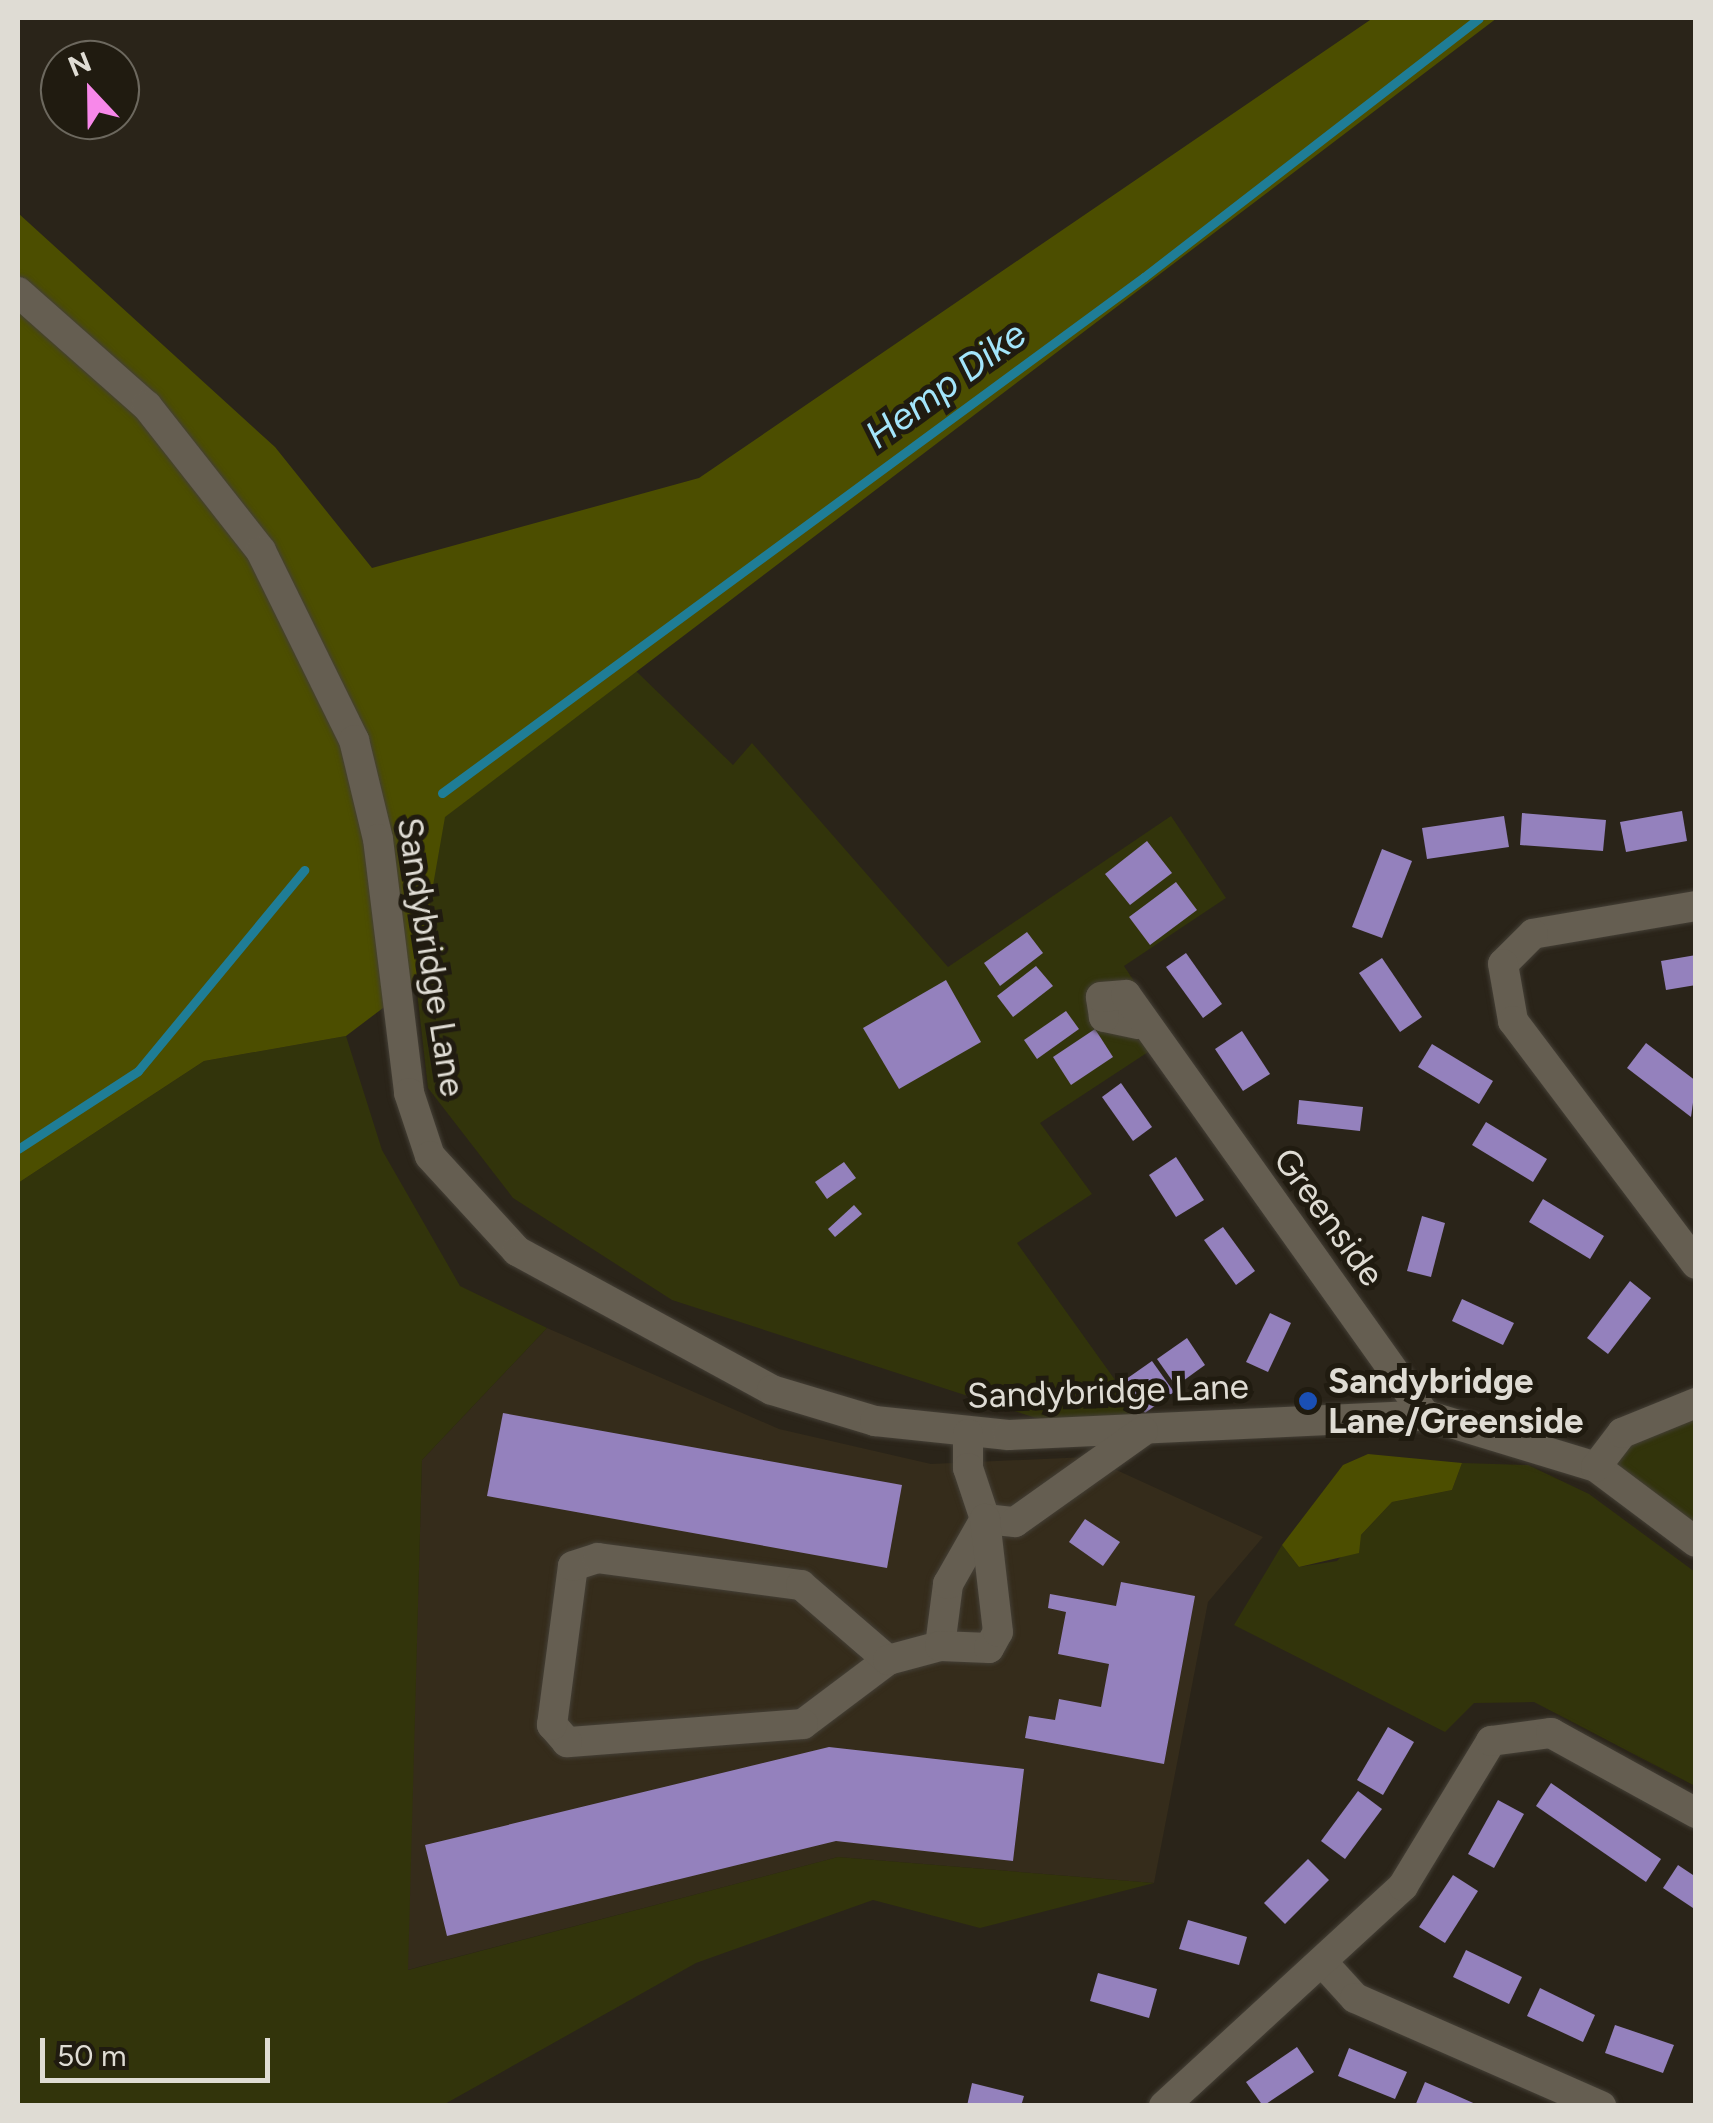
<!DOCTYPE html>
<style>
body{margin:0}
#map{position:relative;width:1713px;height:2123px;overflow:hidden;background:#2a2419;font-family:Figtree,sans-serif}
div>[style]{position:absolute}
.built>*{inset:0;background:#352c1b}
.green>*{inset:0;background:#32340b}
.forest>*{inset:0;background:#4c4e00}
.stream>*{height:9px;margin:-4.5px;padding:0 4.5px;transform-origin:4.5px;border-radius:4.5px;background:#1f7d96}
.building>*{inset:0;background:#9481bd}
.roads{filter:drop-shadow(0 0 2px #443f36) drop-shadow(0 0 2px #443f36)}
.minor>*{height:30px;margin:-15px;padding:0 15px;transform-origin:15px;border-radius:15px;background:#655e51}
.dots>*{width:28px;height:28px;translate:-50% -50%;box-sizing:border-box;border:5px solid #201b10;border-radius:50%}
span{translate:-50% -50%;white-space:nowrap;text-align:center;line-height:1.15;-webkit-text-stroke:10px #201b10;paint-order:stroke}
.street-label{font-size:35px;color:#dfdcd4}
.poi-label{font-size:35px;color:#dfdcd4;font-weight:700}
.left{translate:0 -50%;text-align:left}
.water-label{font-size:38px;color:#a3e5fb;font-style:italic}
.frame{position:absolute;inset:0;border:20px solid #dfdcd4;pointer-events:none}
.north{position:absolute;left:40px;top:40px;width:100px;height:100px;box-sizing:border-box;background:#201b10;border:2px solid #6c685e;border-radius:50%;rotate:338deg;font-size:28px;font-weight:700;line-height:40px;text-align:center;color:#dfdcd4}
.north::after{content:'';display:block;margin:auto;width:35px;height:45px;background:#f888ea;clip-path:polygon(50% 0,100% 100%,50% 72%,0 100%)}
.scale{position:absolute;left:40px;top:2038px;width:230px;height:45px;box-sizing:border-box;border:5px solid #dfdcd4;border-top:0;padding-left:12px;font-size:30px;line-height:35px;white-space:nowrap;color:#dfdcd4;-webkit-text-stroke:8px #201b10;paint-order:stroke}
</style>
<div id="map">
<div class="built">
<i style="clip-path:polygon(547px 1328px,779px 1429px,931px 1464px,1088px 1457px,1263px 1537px,1208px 1602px,1154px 1883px,838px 1857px,407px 1970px,422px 1460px)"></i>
</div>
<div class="green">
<i style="clip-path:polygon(636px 671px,733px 765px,752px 743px,948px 967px,1171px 816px,1226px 898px,1124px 966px,1171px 1037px,1040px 1123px,1092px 1194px,1017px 1243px,1143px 1419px,1048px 1422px,672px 1300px,513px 1198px,428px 1088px,416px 983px,444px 817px)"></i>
<i style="clip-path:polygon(346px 1036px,382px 1150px,460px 1286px,547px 1328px,422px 1460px,408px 1970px,838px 1857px,1154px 1883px,980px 1928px,873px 1900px,696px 1963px,443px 2105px,18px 2106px,18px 1183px,204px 1061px)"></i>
<i style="clip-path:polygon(1695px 1403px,1695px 1542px,1596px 1467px)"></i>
<i style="clip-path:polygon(1462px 1463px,1528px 1465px,1589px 1494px,1695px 1572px,1695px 1786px,1534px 1702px,1474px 1703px,1445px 1732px,1234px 1625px,1282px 1545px,1299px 1567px,1337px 1561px,1392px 1502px,1452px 1490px)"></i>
</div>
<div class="forest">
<i style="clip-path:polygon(1373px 18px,1497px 18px,445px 817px,416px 983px,346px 1036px,204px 1061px,18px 1183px,18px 213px,275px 447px,372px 568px,699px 478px)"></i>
<i style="clip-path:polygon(1368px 1454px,1462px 1463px,1452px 1490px,1392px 1502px,1361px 1535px,1359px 1553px,1299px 1567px,1282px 1545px,1343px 1465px)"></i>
</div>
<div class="stream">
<i style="left:442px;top:793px;width:871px;rotate:-36.32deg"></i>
<i style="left:1144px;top:277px;width:423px;rotate:-37.7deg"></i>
<i style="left:18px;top:1149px;width:143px;rotate:-33deg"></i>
<i style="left:138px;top:1071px;width:261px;rotate:-50.4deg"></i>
</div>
<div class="building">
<i style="clip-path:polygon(1682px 811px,1687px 841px,1626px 852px,1620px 822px)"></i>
<i style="clip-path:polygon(1522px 813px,1606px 820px,1603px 851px,1520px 845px)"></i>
<i style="clip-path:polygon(1504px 816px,1509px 847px,1427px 859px,1422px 828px)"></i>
<i style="clip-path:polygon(1147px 841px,1172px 873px,1130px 905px,1105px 874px)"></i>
<i style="clip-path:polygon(1382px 849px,1412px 861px,1382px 938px,1352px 927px)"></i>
<i style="clip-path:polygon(1176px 882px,1197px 910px,1150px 945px,1129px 917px)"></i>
<i style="clip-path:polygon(1027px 932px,1043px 953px,1000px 986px,984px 963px)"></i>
<i style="clip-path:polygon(1186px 953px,1222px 1004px,1203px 1018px,1166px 967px)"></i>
<i style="clip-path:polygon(1696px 955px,1696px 985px,1666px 990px,1661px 961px)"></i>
<i style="clip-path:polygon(1382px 958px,1422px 1017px,1400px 1032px,1359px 973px)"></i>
<i style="clip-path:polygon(1036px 966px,1053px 986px,1013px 1017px,997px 996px)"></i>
<i style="clip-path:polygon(946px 980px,981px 1042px,899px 1089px,863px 1028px)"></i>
<i style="clip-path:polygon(1066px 1011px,1079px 1029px,1037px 1059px,1024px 1040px)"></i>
<i style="clip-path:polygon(1095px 1029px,1113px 1057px,1071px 1085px,1053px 1057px)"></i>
<i style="clip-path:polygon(1242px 1031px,1270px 1074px,1243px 1091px,1215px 1049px)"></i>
<i style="clip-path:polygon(1646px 1043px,1696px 1081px,1691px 1117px,1627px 1068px)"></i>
<i style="clip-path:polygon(1432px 1044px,1493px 1081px,1479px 1104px,1418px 1067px)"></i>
<i style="clip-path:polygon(1121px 1083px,1152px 1127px,1133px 1141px,1102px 1097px)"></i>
<i style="clip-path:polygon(1299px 1100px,1363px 1107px,1360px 1131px,1297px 1124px)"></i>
<i style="clip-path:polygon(1486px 1122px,1547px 1159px,1533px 1182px,1472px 1145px)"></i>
<i style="clip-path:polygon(1176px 1157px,1204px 1200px,1176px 1217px,1149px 1175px)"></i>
<i style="clip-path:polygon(844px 1162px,856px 1178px,827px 1199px,815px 1182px)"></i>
<i style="clip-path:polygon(1543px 1199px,1604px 1236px,1590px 1259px,1529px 1222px)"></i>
<i style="clip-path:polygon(854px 1205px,862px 1214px,835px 1237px,828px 1229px)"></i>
<i style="clip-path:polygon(1422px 1216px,1445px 1223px,1431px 1277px,1407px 1271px)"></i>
<i style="clip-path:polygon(1223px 1227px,1255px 1271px,1236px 1285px,1204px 1240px)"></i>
<i style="clip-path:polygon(1630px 1281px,1651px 1298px,1608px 1354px,1587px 1338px)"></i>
<i style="clip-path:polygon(1462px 1299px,1514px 1323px,1503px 1345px,1452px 1321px)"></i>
<i style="clip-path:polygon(1270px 1313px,1291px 1323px,1268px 1372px,1246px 1362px)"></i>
<i style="clip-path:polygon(1187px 1338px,1205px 1365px,1176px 1386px,1157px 1359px)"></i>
<i style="clip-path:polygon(1152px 1361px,1174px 1392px,1145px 1413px,1122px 1382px)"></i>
<i style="clip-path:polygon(503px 1413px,902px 1485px,887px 1568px,487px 1496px)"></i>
<i style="clip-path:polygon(1085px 1519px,1120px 1542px,1103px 1566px,1069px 1542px)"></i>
<i style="clip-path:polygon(1121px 1582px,1195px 1596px,1164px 1764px,1025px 1738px,1029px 1716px,1055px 1720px,1059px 1699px,1101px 1707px,1109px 1664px,1058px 1654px,1066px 1612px,1048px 1608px,1050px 1594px,1116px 1606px)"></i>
<i style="clip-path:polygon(1388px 1727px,1414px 1742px,1383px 1795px,1357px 1780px)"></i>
<i style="clip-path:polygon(829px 1747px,1024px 1769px,1013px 1861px,836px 1841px,447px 1936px,425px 1845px)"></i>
<i style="clip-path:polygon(1551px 1783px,1661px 1859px,1646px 1882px,1536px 1806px)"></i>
<i style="clip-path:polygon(1358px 1791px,1382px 1809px,1345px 1859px,1321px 1841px)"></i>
<i style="clip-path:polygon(1498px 1800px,1524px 1814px,1494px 1868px,1468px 1854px)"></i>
<i style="clip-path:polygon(1308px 1859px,1329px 1880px,1285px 1924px,1264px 1903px)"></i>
<i style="clip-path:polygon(1678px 1865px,1696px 1877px,1696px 1910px,1663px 1888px)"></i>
<i style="clip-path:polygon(1453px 1875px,1478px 1891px,1445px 1943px,1419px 1927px)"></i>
<i style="clip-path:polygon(1188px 1920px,1247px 1937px,1239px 1965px,1179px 1949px)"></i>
<i style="clip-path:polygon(1466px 1950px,1522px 1977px,1509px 2004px,1453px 1977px)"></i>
<i style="clip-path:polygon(1098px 1973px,1157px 1989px,1149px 2018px,1090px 2001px)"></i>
<i style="clip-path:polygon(1540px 1988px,1595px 2015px,1583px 2042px,1527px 2016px)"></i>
<i style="clip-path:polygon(1615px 2025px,1674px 2045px,1663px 2073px,1605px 2053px)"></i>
<i style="clip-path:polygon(1297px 2047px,1314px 2072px,1263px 2106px,1246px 2082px)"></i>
<i style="clip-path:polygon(1349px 2048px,1407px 2072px,1395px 2099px,1338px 2076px)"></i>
<i style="clip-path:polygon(1425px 2082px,1453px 2094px,1480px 2106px,1415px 2106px)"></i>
<i style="clip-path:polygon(972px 2083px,1024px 2096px,1021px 2106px,967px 2106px)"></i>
</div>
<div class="roads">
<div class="minor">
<i style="left:18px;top:292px;width:172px;rotate:41.5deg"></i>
<i style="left:147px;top:406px;width:184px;rotate:51.8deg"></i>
<i style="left:261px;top:551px;width:211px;rotate:63.8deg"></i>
<i style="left:354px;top:740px;width:102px;rotate:76.4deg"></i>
<i style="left:378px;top:839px;width:256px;rotate:83deg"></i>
<i style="left:409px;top:1093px;width:66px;rotate:71.6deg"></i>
<i style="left:430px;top:1156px;width:129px;rotate:47.5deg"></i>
<i style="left:517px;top:1251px;width:290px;rotate:28.6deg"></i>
<i style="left:772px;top:1390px;width:108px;rotate:16.8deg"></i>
<i style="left:875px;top:1421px;width:134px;rotate:6deg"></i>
<i style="left:1008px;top:1435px;width:417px;rotate:-2.7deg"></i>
<i style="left:1425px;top:1415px;width:179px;rotate:16.9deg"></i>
<i style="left:1596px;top:1467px;width:125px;rotate:36.9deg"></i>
<i style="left:1696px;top:906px;width:165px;rotate:170.3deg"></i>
<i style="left:1533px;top:934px;width:42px;rotate:135deg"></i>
<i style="left:1503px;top:964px;width:58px;rotate:80deg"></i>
<i style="left:1513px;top:1021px;width:304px;rotate:53deg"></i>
<i style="left:1138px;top:1024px;width:35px;rotate:-168deg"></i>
<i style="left:1104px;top:1017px;width:20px;rotate:-99deg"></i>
<i style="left:1101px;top:997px;width:25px;rotate:-5deg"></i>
<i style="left:1126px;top:995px;width:516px;rotate:54.55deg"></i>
<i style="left:968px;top:1434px;width:34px;rotate:90deg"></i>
<i style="left:968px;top:1468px;width:54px;rotate:71.6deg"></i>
<i style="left:985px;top:1519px;width:30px;rotate:6deg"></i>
<i style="left:1015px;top:1522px;width:157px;rotate:-35.4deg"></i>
<i style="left:1596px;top:1467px;width:43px;rotate:-52.6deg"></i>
<i style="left:1622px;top:1433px;width:80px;rotate:-22.1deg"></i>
<i style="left:940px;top:1646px;width:63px;rotate:-82.6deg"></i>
<i style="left:948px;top:1584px;width:75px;rotate:-60.4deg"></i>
<i style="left:888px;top:1660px;width:106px;rotate:143deg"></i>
<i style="left:803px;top:1724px;width:237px;rotate:175.6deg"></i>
<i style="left:567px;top:1742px;width:23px;rotate:-131deg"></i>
<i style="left:552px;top:1725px;width:160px;rotate:-82.5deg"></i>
<i style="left:573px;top:1566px;width:26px;rotate:-18deg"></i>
<i style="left:598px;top:1558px;width:205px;rotate:7.6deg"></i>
<i style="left:801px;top:1585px;width:115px;rotate:40.8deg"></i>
<i style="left:888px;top:1660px;width:54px;rotate:-15.1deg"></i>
<i style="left:940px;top:1646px;width:49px;rotate:2.3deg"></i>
<i style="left:989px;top:1648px;width:18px;rotate:-61deg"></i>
<i style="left:998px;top:1632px;width:114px;rotate:-96.6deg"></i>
<i style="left:1324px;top:1964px;width:46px;rotate:47.6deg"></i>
<i style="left:1355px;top:1998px;width:269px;rotate:23.7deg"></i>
<i style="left:1164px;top:2106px;width:325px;rotate:-42.6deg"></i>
<i style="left:1403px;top:1886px;width:170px;rotate:-58.7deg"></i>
<i style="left:1491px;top:1741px;width:61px;rotate:-7.6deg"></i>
<i style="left:1551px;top:1733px;width:166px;rotate:28.9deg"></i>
</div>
</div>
<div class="dots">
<i style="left:1308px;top:1401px;background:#1a4fb4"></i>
</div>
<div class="street-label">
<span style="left:431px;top:957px;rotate:81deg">Sandybridge Lane</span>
<span style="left:1329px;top:1217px;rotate:54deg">Greenside</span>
<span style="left:1108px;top:1391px;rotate:-2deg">Sandybridge Lane</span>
</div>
<div class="poi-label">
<span class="left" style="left:1328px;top:1401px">Sandybridge<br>Lane/Greenside</span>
</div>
<div class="water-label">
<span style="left:946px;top:385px;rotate:-36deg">Hemp Dike</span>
</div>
<div class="frame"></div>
<div class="north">N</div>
<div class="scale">50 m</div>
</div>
